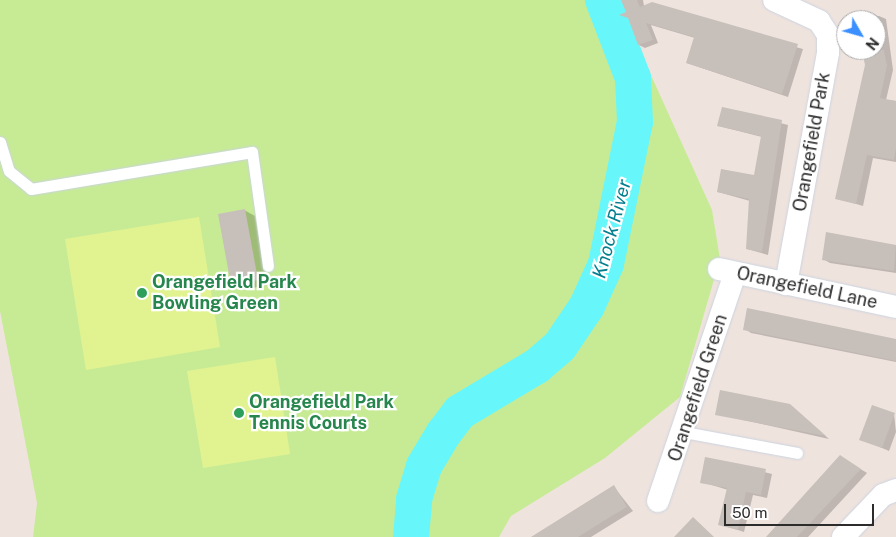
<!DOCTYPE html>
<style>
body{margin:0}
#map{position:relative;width:896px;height:537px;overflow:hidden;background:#efe3de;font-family:"Public Sans",sans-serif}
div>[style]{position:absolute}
.green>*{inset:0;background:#c7eb95}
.pitch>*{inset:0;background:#e1f390}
.shadow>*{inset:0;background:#0003}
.river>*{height:36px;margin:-18px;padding:0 18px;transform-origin:18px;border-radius:18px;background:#67f7fa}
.building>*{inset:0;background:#c7bfb9}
.roads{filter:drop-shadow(0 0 1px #cbd4df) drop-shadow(0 0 1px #cbd4df)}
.service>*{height:11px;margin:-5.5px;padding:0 5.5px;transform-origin:5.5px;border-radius:5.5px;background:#fff}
.minor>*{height:22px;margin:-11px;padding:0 11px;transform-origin:11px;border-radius:11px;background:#fff}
.dots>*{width:14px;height:14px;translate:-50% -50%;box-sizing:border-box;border:2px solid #fff;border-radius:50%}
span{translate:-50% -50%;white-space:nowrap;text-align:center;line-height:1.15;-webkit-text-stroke:4.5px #fff;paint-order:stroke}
.street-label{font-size:18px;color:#2c2c2c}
.leisure-label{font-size:18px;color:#27864d;font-weight:700}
.left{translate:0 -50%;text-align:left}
.water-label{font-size:19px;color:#037f8e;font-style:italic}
.north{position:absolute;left:836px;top:10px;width:50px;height:50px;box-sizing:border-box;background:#fff;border:1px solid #ababab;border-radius:50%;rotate:128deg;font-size:14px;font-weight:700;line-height:20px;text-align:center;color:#2c2c2c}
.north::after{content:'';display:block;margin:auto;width:18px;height:22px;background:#3b8fff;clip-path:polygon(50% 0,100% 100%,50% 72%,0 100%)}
.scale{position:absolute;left:724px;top:504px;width:150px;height:22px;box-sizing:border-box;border:2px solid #2c2c2c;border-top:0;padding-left:6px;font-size:15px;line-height:18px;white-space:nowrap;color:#2c2c2c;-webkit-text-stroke:4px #fff;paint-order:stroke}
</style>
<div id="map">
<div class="green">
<i style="clip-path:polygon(0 0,617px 0,712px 210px,720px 259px,680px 397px,605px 458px,511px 516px,499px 537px,33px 537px,37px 503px,0 311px)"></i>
</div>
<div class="pitch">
<i style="clip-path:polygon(199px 217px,220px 347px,86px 370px,65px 239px)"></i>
<i style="clip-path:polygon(275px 357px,290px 454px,203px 468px,187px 371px)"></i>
</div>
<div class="shadow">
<i style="clip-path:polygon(622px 0,643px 0,644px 6px,803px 49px,788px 97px,687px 63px,695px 38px,651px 25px,658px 43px,645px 48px,639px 45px,629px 19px,622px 15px,627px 13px)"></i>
<i style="clip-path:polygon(879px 16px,886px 19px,893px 70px,886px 100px,896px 101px,896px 162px,873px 158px,863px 206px,836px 198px,866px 65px,864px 50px,876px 50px,876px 20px,860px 18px)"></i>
<i style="clip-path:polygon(723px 108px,788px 125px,768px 255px,747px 249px,750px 201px,718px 192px,755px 176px,762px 137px,719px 126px)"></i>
<i style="clip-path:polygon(244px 210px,255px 216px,268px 285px,243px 290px,232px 284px)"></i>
<i style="clip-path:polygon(827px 233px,896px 246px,896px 273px,830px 263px,823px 259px)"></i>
<i style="clip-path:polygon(745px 329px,896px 340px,896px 362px,751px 333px)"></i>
<i style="clip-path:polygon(790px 405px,829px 439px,717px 414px)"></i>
<i style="clip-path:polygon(894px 414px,896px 432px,889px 451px,861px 439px)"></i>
<i style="clip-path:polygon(841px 457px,867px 473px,808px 537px,768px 537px)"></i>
<i style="clip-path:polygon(706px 458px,772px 474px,767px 498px,753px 495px,744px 532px,720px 524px,728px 490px,702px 482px)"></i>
<i style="clip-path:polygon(614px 487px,633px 511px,591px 537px,533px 537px)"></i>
</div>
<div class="river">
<i style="left:411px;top:537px;width:38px;rotate:-85deg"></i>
<i style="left:414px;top:499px;width:34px;rotate:-73deg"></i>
<i style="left:424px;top:466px;width:39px;rotate:-59deg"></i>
<i style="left:444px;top:433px;width:26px;rotate:-53deg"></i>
<i style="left:460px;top:412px;width:90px;rotate:-30.9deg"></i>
<i style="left:537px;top:366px;width:30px;rotate:-41deg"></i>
<i style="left:560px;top:346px;width:48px;rotate:-56deg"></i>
<i style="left:587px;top:306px;width:46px;rotate:-65.7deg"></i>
<i style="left:606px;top:264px;width:145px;rotate:-78.5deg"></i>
<i style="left:635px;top:122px;width:44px;rotate:-92.6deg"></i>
<i style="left:633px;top:78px;width:84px;rotate:-111deg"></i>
</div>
<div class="building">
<i style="clip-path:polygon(621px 0,637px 0,640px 7px,652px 2px,798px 44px,782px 94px,686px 63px,694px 37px,646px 23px,653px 40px,638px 45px,628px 18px,619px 15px,626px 12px)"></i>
<i style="clip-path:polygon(862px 50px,884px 50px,887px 66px,880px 98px,896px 101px,896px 148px,894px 160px,867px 155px,856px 204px,835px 199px,865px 65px)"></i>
<i style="clip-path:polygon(722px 107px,782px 120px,762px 252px,746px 249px,749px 199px,717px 192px,721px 169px,754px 175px,761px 136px,717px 126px)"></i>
<i style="clip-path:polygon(245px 209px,258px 280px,231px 285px,218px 214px)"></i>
<i style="clip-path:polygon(826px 232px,896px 245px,894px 271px,822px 260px)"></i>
<i style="clip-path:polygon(747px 308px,896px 339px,896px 361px,743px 330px)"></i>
<i style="clip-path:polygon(720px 390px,790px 404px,826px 436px,715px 415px)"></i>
<i style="clip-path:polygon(872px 405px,895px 413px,882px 448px,859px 440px)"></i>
<i style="clip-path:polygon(840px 455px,861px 469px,797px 537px,766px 537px)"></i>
<i style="clip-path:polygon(705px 457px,766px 469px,761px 495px,746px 492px,738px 530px,718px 525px,727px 488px,700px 483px)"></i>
<i style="clip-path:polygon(614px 485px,627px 507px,610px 517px,578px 537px,531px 537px)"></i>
<i style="clip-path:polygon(693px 517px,714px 537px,674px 537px)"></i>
</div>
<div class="roads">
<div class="service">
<i style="left:0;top:142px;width:30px;rotate:73deg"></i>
<i style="left:9px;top:171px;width:28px;rotate:39deg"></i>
<i style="left:31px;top:189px;width:224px;rotate:-9.5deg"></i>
<i style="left:252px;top:152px;width:115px;rotate:82deg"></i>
<i style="left:684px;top:432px;width:115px;rotate:10.5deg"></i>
</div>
<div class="minor">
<i style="left:774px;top:0;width:50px;rotate:25deg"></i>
<i style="left:819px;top:21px;width:17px;rotate:57deg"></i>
<i style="left:828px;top:35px;width:18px;rotate:90deg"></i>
<i style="left:828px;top:53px;width:235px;rotate:100.3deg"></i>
<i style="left:719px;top:269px;width:181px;rotate:12.1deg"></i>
<i style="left:658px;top:501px;width:240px;rotate:-71.3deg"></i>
<i style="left:843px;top:537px;width:58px;rotate:-46.4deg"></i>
<i style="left:883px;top:495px;width:14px;rotate:-21deg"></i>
</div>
</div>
<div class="dots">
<i style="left:142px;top:293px;background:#2e9e5b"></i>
<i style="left:239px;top:413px;background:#2e9e5b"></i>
</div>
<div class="street-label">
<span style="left:812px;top:142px;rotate:-80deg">Orangefield Park</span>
<span style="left:807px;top:288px;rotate:12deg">Orangefield Lane</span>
<span style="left:698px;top:388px;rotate:-72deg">Orangefield Green</span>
</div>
<div class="leisure-label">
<span class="left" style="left:152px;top:293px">Orangefield Park<br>Bowling Green</span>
<span class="left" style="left:249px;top:413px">Orangefield Park<br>Tennis Courts</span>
</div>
<div class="water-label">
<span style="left:612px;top:229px;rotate:-75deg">Knock River</span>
</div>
<div class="north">N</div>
<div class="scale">50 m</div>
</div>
